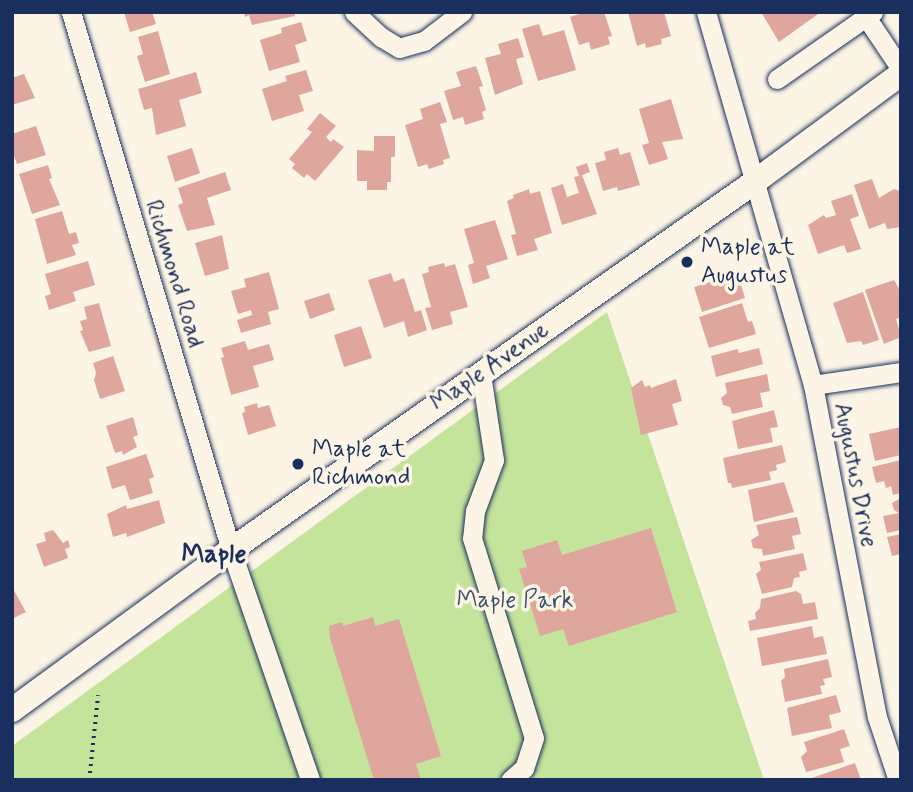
<!DOCTYPE html>
<style>
body{margin:0}
#map{position:relative;width:913px;height:792px;overflow:hidden;background:#fcf5e5;font-family:Mynerve,sans-serif}
div>[style]{position:absolute}
.green>*{inset:0;background:#c4e39b}
.building>*{inset:0;background:#dfa69e}
.path>*{height:3.5px;margin-top:-1.75px;transform-origin:0;background:repeating-linear-gradient(90deg,#1b2f5e 0 2px,transparent 0 7px)}
.roads{filter:drop-shadow(0 0 2px #1b2f5e) drop-shadow(0 0 2px #1b2f5e)}
.minor>*{height:19px;margin:-9.5px;padding:0 9.5px;transform-origin:9.5px;border-radius:9.5px;background:#fcf5e5}
.major>*{height:24px;margin:-12px;padding:0 12px;transform-origin:12px;border-radius:12px;background:#fcf5e5}
.dots>*{width:19px;height:19px;translate:-50% -50%;box-sizing:border-box;border:4px solid #fcf5e5;border-radius:50%}
span{translate:-50% -50%;white-space:nowrap;text-align:center;line-height:1.15;-webkit-text-stroke:7px #fcf5e5;paint-order:stroke}
.poi-label{font-size:24px;color:#1b2f5e}
.left{translate:0 -50%;text-align:left}
.street-label{font-size:24px;color:#1b2f5e}
.park-label{font-size:24px;color:#3d536a}
.neighbourhood-label{font-size:26px;color:#1b2f5e;font-weight:700}
.frame{position:absolute;inset:0;border:14px solid #1b2f5e;pointer-events:none}
</style>
<div id="map">
<div class="green">
<i style="clip-path:polygon(607px 312px,764px 780px,12px 780px,12px 746px)"></i>
</div>
<div class="building">
<i style="clip-path:polygon(124px 12px,152px 12px,156px 24px,130px 32px)"></i>
<i style="clip-path:polygon(244px 12px,294px 12px,295px 16px,252px 25px,249px 15px,245px 17px)"></i>
<i style="clip-path:polygon(585px 12px,604px 12px,612px 36px,608px 37px,610px 44px,591px 50px,589px 42px,579px 45px,570px 17px)"></i>
<i style="clip-path:polygon(628px 12px,664px 12px,671px 36px,661px 39px,662px 44px,646px 48px,645px 43px,637px 46px)"></i>
<i style="clip-path:polygon(761px 12px,821px 12px,779px 42px)"></i>
<i style="clip-path:polygon(301px 22px,307px 41px,295px 45px,300px 62px,269px 71px,260px 40px,282px 33px,281px 28px)"></i>
<i style="clip-path:polygon(539px 24px,543px 36px,564px 30px,576px 70px,538px 81px,522px 29px)"></i>
<i style="clip-path:polygon(158px 31px,170px 74px,145px 82px,137px 56px,143px 54px,138px 37px)"></i>
<i style="clip-path:polygon(518px 38px,524px 57px,516px 59px,523px 84px,495px 95px,485px 58px,501px 54px,498px 44px)"></i>
<i style="clip-path:polygon(476px 66px,483px 86px,479px 87px,486px 110px,482px 112px,484px 119px,465px 125px,463px 117px,453px 120px,444px 91px,461px 86px,456px 72px)"></i>
<i style="clip-path:polygon(306px 70px,313px 91px,299px 95px,304px 111px,272px 121px,262px 89px,287px 81px,285px 76px)"></i>
<i style="clip-path:polygon(196px 72px,202px 93px,179px 100px,186px 126px,156px 135px,152px 108px,144px 110px,138px 89px)"></i>
<i style="clip-path:polygon(24px 74px,35px 98px,12px 105px,12px 78px)"></i>
<i style="clip-path:polygon(671px 99px,683px 139px,662px 142px,668px 159px,649px 165px,642px 145px,649px 143px,639px 109px)"></i>
<i style="clip-path:polygon(440px 102px,447px 122px,440px 124px,450px 158px,443px 160px,444px 164px,429px 169px,427px 164px,418px 167px,405px 125px,423px 119px,420px 109px)"></i>
<i style="clip-path:polygon(320px 113px,336px 126px,326px 137px,331px 142px,333px 139px,344px 147px,315px 181px,307px 174px,304px 178px,292px 168px,295px 164px,289px 159px,312px 132px,307px 129px)"></i>
<i style="clip-path:polygon(36px 126px,46px 155px,17px 164px,12px 151px,12px 134px)"></i>
<i style="clip-path:polygon(374px 136px,395px 136px,395px 157px,391px 157px,391px 182px,387px 182px,387px 190px,367px 190px,367px 181px,357px 181px,357px 150px,374px 151px)"></i>
<i style="clip-path:polygon(192px 148px,200px 173px,175px 182px,167px 156px)"></i>
<i style="clip-path:polygon(618px 148px,620px 155px,630px 152px,640px 185px,618px 191px,617px 187px,603px 191px,595px 163px,606px 160px,604px 152px)"></i>
<i style="clip-path:polygon(587px 163px,590px 172px,582px 175px,597px 214px,562px 225px,551px 188px,563px 184px,567px 197px,579px 193px,574px 177px,579px 176px,576px 167px)"></i>
<i style="clip-path:polygon(48px 165px,52px 178px,49px 179px,60px 205px,32px 214px,19px 174px)"></i>
<i style="clip-path:polygon(225px 172px,231px 190px,207px 198px,215px 225px,187px 231px,178px 205px,183px 203px,178px 188px)"></i>
<i style="clip-path:polygon(872px 179px,879px 198px,894px 189px,900px 191px,901px 227px,887px 229px,885px 223px,869px 229px,854px 185px)"></i>
<i style="clip-path:polygon(529px 189px,530px 194px,540px 191px,552px 233px,534px 239px,538px 250px,517px 256px,511px 235px,516px 234px,507px 201px,514px 198px,513px 195px)"></i>
<i style="clip-path:polygon(852px 194px,859px 216px,850px 219px,861px 249px,847px 253px,844px 245px,818px 254px,808px 225px,824px 215px,826px 218px,836px 215px,831px 201px)"></i>
<i style="clip-path:polygon(62px 211px,69px 234px,76px 232px,79px 243px,72px 245px,76px 255px,47px 264px,35px 219px)"></i>
<i style="clip-path:polygon(495px 220px,508px 259px,486px 266px,490px 278px,473px 284px,468px 265px,474px 263px,464px 229px)"></i>
<i style="clip-path:polygon(222px 235px,229px 269px,205px 276px,195px 243px)"></i>
<i style="clip-path:polygon(88px 261px,95px 285px,73px 292px,76px 301px,49px 310px,45px 296px,51px 294px,45px 274px)"></i>
<i style="clip-path:polygon(444px 263px,445px 267px,455px 264px,468px 307px,450px 312px,453px 324px,432px 330px,425px 308px,431px 307px,422px 274px,429px 272px,428px 267px)"></i>
<i style="clip-path:polygon(731px 269px,732px 274px,737px 272px,745px 298px,702px 312px,694px 287px,710px 282px,709px 276px)"></i>
<i style="clip-path:polygon(269px 272px,279px 309px,268px 312px,271px 324px,241px 333px,237px 320px,252px 315px,251px 310px,238px 314px,231px 291px,246px 287px,244px 279px)"></i>
<i style="clip-path:polygon(391px 273px,394px 282px,404px 278px,415px 312px,421px 310px,427px 330px,408px 337px,404px 321px,384px 328px,368px 280px)"></i>
<i style="clip-path:polygon(894px 280px,901px 292px,901px 317px,896px 319px,901px 337px,884px 344px,865px 290px)"></i>
<i style="clip-path:polygon(863px 292px,879px 340px,863px 345px,861px 341px,847px 343px,833px 303px)"></i>
<i style="clip-path:polygon(329px 293px,335px 310px,310px 319px,304px 301px)"></i>
<i style="clip-path:polygon(99px 303px,111px 346px,89px 352px,80px 331px,83px 330px,80px 321px,87px 319px,84px 307px)"></i>
<i style="clip-path:polygon(742px 303px,748px 322px,752px 321px,756px 334px,709px 348px,699px 317px)"></i>
<i style="clip-path:polygon(361px 326px,372px 358px,344px 367px,334px 335px)"></i>
<i style="clip-path:polygon(245px 341px,248px 350px,269px 344px,274px 360px,253px 366px,259px 387px,231px 395px,221px 358px,224px 357px,221px 348px)"></i>
<i style="clip-path:polygon(759px 348px,763px 364px,716px 377px,711px 356px,738px 349px,739px 353px)"></i>
<i style="clip-path:polygon(113px 356px,125px 391px,100px 399px,94px 380px,96px 373px,93px 363px)"></i>
<i style="clip-path:polygon(767px 374px,770px 391px,760px 393px,763px 407px,732px 414px,730px 407px,723px 405px,721px 398px,727px 393px,725px 383px)"></i>
<i style="clip-path:polygon(676px 379px,682px 401px,672px 404px,678px 425px,641px 435px,631px 388px,642px 380px,645px 387px,650px 385px,651px 388px)"></i>
<i style="clip-path:polygon(257px 403px,258px 408px,269px 405px,276px 426px,248px 435px,242px 413px,245px 412px,244px 407px)"></i>
<i style="clip-path:polygon(774px 410px,778px 427px,770px 428px,773px 442px,738px 449px,732px 421px)"></i>
<i style="clip-path:polygon(133px 417px,138px 435px,133px 437px,137px 447px,123px 455px,122px 451px,115px 453px,106px 426px)"></i>
<i style="clip-path:polygon(901px 427px,901px 455px,875px 461px,869px 434px)"></i>
<i style="clip-path:polygon(782px 445px,786px 462px,776px 465px,777px 470px,769px 472px,771px 480px,732px 488px,731px 483px,728px 483px,723px 458px)"></i>
<i style="clip-path:polygon(146px 454px,154px 477px,149px 479px,153px 493px,130px 500px,125px 485px,112px 489px,106px 467px)"></i>
<i style="clip-path:polygon(901px 460px,901px 493px,893px 495px,891px 486px,886px 488px,884px 481px,876px 483px,872px 467px)"></i>
<i style="clip-path:polygon(784px 482px,794px 512px,754px 522px,748px 490px)"></i>
<i style="clip-path:polygon(901px 498px,901px 530px,887px 533px,883px 516px,899px 513px,894px 510px,892px 503px)"></i>
<i style="clip-path:polygon(159px 500px,165px 523px,127px 537px,126px 533px,113px 537px,107px 514px,126px 505px,127px 509px)"></i>
<i style="clip-path:polygon(797px 517px,801px 534px,792px 536px,795px 549px,763px 556px,762px 549px,753px 548px,751px 540px,759px 535px,756px 525px)"></i>
<i style="clip-path:polygon(651px 528px,677px 612px,569px 646px,563px 629px,540px 636px,519px 569px,527px 567px,522px 551px,557px 540px,562px 555px)"></i>
<i style="clip-path:polygon(53px 530px,63px 543px,68px 540px,70px 547px,65px 549px,68px 558px,44px 567px,36px 544px,46px 541px,44px 533px)"></i>
<i style="clip-path:polygon(901px 534px,901px 554px,892px 556px,887px 537px)"></i>
<i style="clip-path:polygon(803px 553px,807px 570px,799px 572px,800px 577px,794px 578px,792px 587px,762px 594px,756px 574px,761px 570px,759px 562px)"></i>
<i style="clip-path:polygon(12px 587px,26px 612px,12px 619px)"></i>
<i style="clip-path:polygon(796px 591px,801px 594px,803px 604px,815px 602px,818px 619px,750px 631px,748px 621px,756px 619px,755px 613px,760px 608px,761px 599px)"></i>
<i style="clip-path:polygon(373px 617px,375px 626px,399px 619px,441px 756px,416px 764px,421px 780px,374px 780px,330px 638px,329px 626px,342px 622px,343px 626px)"></i>
<i style="clip-path:polygon(812px 626px,814px 638px,823px 636px,827px 654px,762px 666px,757px 638px)"></i>
<i style="clip-path:polygon(828px 659px,832px 677px,823px 679px,825px 685px,820px 686px,822px 694px,785px 702px,781px 681px,785px 677px,784px 669px)"></i>
<i style="clip-path:polygon(836px 695px,841px 712px,829px 715px,832px 728px,792px 736px,787px 708px)"></i>
<i style="clip-path:polygon(844px 729px,850px 746px,840px 749px,844px 762px,806px 772px,801px 757px,807px 751px,804px 742px)"></i>
<i style="clip-path:polygon(855px 763px,861px 780px,809px 780px,809px 779px)"></i>
</div>
<div class="path">
<i style="left:89px;top:780px;width:85px;rotate:-84deg"></i>
</div>
<div class="roads">
<div class="minor">
<i style="left:71px;top:12px;width:561px;rotate:73.44deg"></i>
<i style="left:231px;top:550px;width:243px;rotate:71deg"></i>
<i style="left:354px;top:12px;width:37px;rotate:43deg"></i>
<i style="left:381px;top:37px;width:21px;rotate:31deg"></i>
<i style="left:399px;top:48px;width:26px;rotate:-16deg"></i>
<i style="left:424px;top:41px;width:48px;rotate:-37.3deg"></i>
<i style="left:706px;top:12px;width:388px;rotate:74deg"></i>
<i style="left:813px;top:385px;width:338px;rotate:79.1deg"></i>
<i style="left:877px;top:717px;width:66px;rotate:71.6deg"></i>
<i style="left:866px;top:17px;width:63px;rotate:56.1deg"></i>
<i style="left:777px;top:79px;width:117px;rotate:-34.9deg"></i>
<i style="left:481px;top:374px;width:87px;rotate:81.4deg"></i>
<i style="left:494px;top:460px;width:54px;rotate:110.4deg"></i>
<i style="left:475px;top:511px;width:27px;rotate:96deg"></i>
<i style="left:472px;top:538px;width:209px;rotate:72.8deg"></i>
<i style="left:534px;top:738px;width:32px;rotate:108deg"></i>
<i style="left:524px;top:768px;width:18px;rotate:139deg"></i>
<i style="left:813px;top:385px;width:89px;rotate:-8.4deg"></i>
</div>
<div class="major">
<i style="left:12px;top:710px;width:271px;rotate:-36.2deg"></i>
<i style="left:231px;top:550px;width:638px;rotate:-35.11deg"></i>
<i style="left:753px;top:183px;width:184px;rotate:-36.4deg"></i>
</div>
</div>
<div class="dots">
<i style="left:687px;top:262px;background:#1b2f5e"></i>
<i style="left:298px;top:464px;background:#1b2f5e"></i>
</div>
<div class="poi-label">
<span class="left" style="left:701px;top:262px">Maple at<br>Augustus</span>
<span class="left" style="left:312px;top:464px">Maple at<br>Richmond</span>
</div>
<div class="street-label">
<span style="left:174px;top:274px;rotate:73deg">Richmond Road</span>
<span style="left:490px;top:367px;rotate:-35deg">Maple Avenue</span>
<span style="left:855px;top:475px;rotate:79deg">Augustus Drive</span>
</div>
<div class="park-label">
<span style="left:515px;top:601px">Maple Park</span>
</div>
<div class="neighbourhood-label">
<span style="left:214px;top:556px">Maple</span>
</div>
<div class="frame"></div>
</div>
